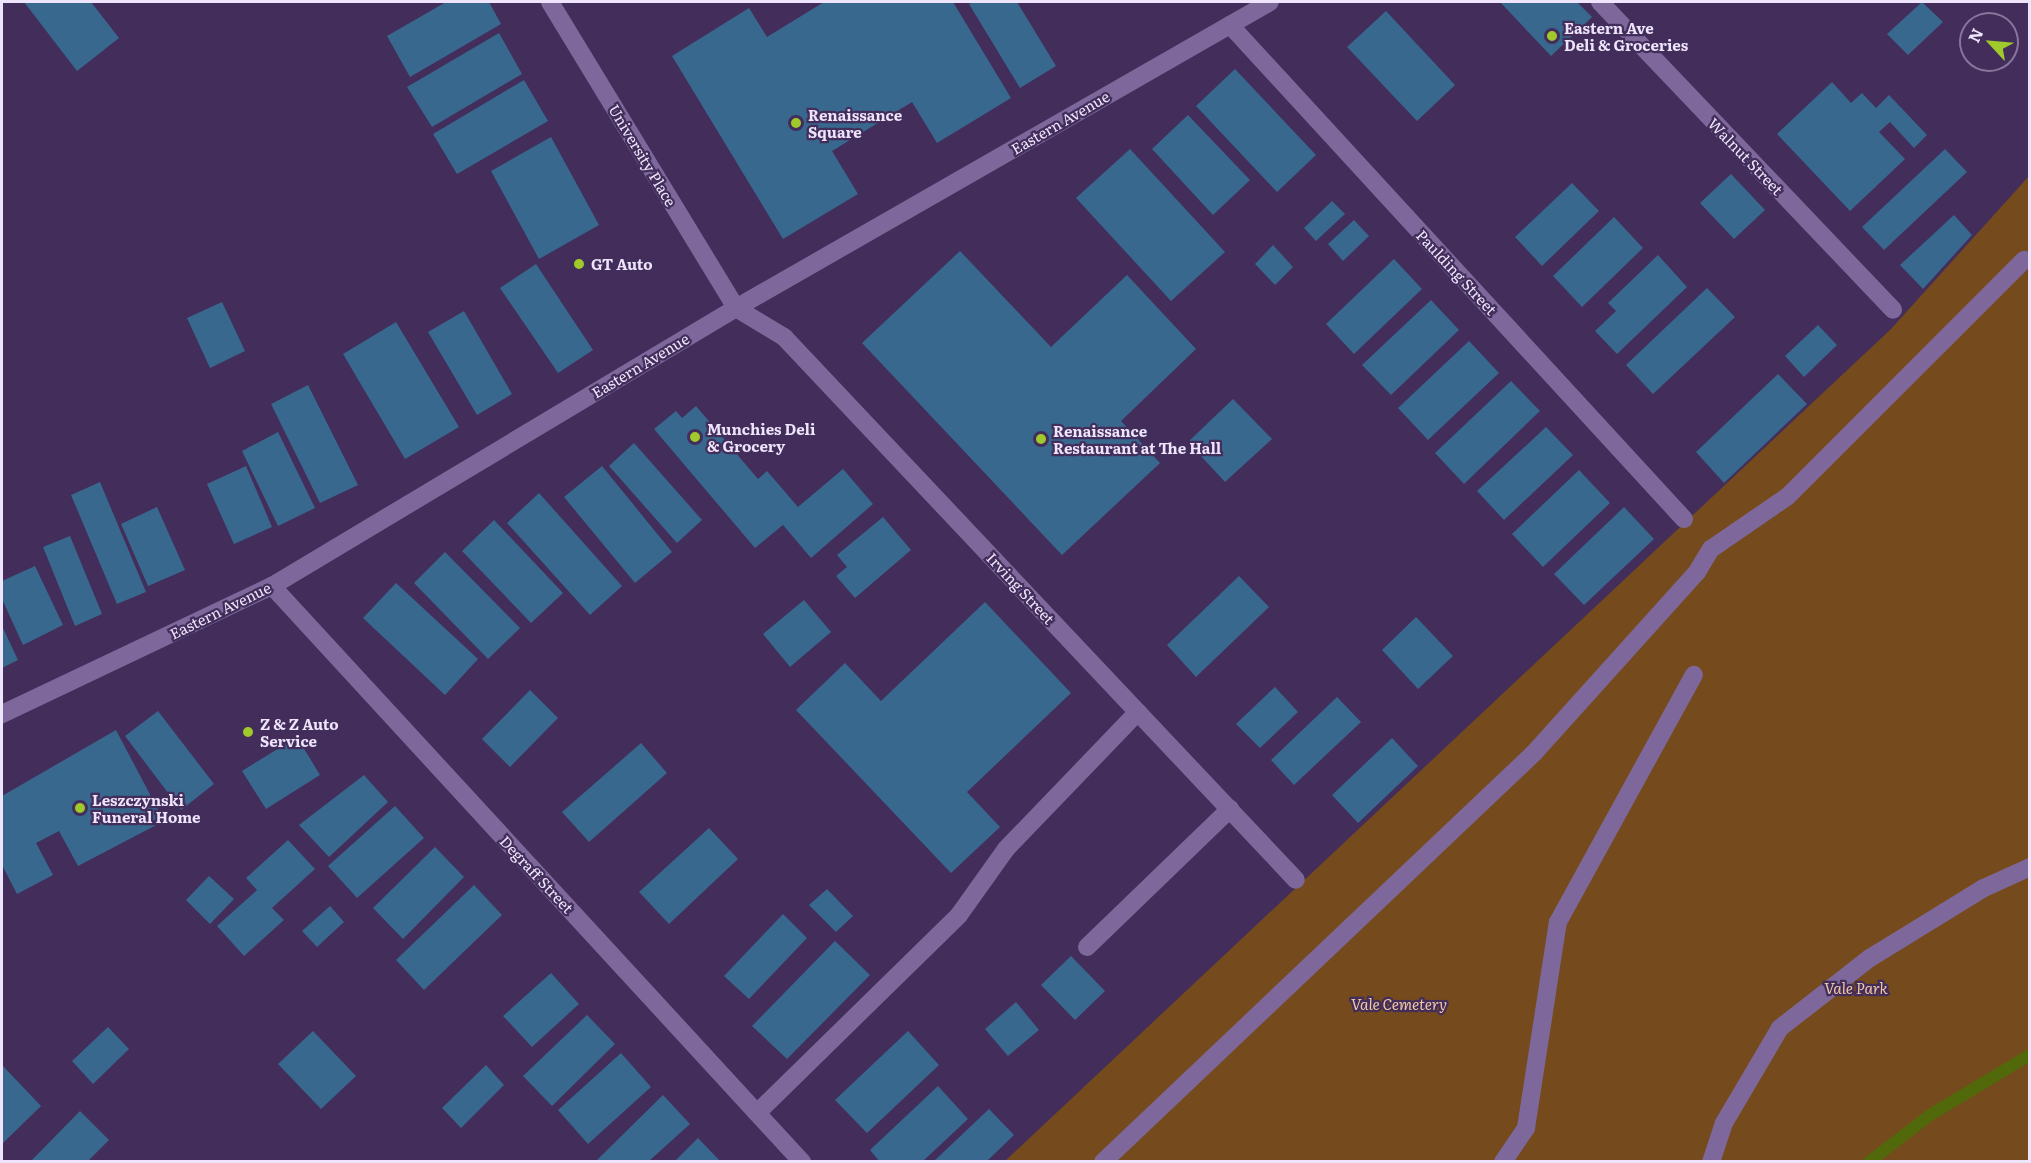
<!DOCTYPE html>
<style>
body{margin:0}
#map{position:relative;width:2031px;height:1163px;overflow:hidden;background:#422d5b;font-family:Literata,serif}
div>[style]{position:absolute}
.green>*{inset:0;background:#754a1c}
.stream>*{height:12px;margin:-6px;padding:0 6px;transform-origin:6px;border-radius:6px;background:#51690a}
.building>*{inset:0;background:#38688e}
.minor>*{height:18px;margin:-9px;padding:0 9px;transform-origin:9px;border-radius:9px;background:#7e689b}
.dots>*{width:16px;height:16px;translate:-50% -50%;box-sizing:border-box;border:3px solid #422d5b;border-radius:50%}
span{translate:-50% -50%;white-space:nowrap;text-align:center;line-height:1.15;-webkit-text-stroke:4.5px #422d5b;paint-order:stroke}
.poi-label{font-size:15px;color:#eee4fb;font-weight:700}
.left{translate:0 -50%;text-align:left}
.street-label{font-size:15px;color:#eee4fb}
.park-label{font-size:15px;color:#f2c8a2;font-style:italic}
.frame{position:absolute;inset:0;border:3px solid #eee4fb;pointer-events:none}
.north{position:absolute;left:1959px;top:12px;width:60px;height:60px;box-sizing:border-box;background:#422d5b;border:2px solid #87769b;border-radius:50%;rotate:296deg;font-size:16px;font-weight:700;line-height:24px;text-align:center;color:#eee4fb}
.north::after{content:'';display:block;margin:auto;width:21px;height:27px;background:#a0c92c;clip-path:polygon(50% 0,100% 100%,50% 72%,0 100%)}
</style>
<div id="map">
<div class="green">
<i style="clip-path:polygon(2029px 176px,2029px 1161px,1004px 1162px,1891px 329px)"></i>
</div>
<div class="stream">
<i style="left:1869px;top:1162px;width:77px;rotate:-37.6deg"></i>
<i style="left:1930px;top:1115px;width:117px;rotate:-31deg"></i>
</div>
<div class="building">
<i style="clip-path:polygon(24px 2px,91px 2px,119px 38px,77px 71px)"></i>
<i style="clip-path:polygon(446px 2px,489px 2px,501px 24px,410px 77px,387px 36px)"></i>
<i style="clip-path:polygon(824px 2px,953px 2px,1011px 98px,937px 143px,912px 102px,832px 151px,858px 194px,783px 239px,672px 56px,749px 8px,767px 37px)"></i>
<i style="clip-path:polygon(974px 2px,1017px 2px,1056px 66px,1020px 88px,969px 4px)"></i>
<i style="clip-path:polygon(1500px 2px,1577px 2px,1592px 17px,1551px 56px)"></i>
<i style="clip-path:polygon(1922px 2px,1943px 22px,1908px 55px,1887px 34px)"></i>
<i style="clip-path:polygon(1386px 11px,1455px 85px,1417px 121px,1347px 47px)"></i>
<i style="clip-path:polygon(499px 33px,522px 74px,432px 127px,407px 87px)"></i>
<i style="clip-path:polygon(1235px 69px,1316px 155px,1277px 192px,1196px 106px)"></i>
<i style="clip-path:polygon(524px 80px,548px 121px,457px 174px,433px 134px)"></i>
<i style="clip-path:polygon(1832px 82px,1851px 103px,1862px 93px,1876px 108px,1889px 95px,1927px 135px,1914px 148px,1890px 122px,1879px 132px,1905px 159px,1850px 211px,1777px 134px)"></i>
<i style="clip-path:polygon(1188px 115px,1250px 180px,1213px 215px,1152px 149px)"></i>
<i style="clip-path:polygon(551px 137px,599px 225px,539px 259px,491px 171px)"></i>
<i style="clip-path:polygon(1130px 149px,1225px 252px,1171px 301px,1076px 198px)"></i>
<i style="clip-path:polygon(1945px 149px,1967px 172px,1884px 250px,1862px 227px)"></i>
<i style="clip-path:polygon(1731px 174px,1765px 210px,1734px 239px,1700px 203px)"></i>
<i style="clip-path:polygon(1572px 183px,1599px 211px,1542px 266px,1515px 237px)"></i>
<i style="clip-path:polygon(1332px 201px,1345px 214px,1316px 241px,1304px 228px)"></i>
<i style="clip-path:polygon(1954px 215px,1972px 235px,1923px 289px,1900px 265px)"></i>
<i style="clip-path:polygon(1614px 217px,1643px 248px,1582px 307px,1553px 276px)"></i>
<i style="clip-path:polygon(1354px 220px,1369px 236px,1343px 261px,1328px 244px)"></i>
<i style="clip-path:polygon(1273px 245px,1293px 267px,1275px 285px,1255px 264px)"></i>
<i style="clip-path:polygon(960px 251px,1051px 347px,1127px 275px,1196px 349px,1121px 421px,1160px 463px,1062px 555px,862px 343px)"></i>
<i style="clip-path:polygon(1658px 255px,1687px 287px,1617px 354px,1595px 331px,1616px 311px,1608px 303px)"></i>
<i style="clip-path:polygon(1394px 259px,1422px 289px,1354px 354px,1326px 324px)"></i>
<i style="clip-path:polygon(536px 264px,593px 350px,558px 373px,500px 288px)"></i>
<i style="clip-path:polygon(1707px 288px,1735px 317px,1653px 394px,1626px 365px)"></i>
<i style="clip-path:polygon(1431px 300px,1459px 330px,1391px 395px,1362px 365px)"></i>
<i style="clip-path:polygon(222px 302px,245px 351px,210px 368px,187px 318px)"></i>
<i style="clip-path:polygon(464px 311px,512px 394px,477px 415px,428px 332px)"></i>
<i style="clip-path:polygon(396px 322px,459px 427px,405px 459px,343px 354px)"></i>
<i style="clip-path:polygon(1818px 325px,1837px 345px,1804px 377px,1785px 356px)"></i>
<i style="clip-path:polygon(1469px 341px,1499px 373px,1428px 440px,1398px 408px)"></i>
<i style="clip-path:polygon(1778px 374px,1807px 404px,1724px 483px,1696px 452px)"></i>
<i style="clip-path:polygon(1511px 381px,1540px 411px,1464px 484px,1435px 453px)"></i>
<i style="clip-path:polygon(308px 385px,358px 485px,320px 503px,271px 404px)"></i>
<i style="clip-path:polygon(1233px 399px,1272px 439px,1225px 482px,1188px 442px)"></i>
<i style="clip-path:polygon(696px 406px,758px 479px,767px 471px,798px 507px,843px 469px,873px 504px,811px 558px,783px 525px,755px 548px,654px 429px,676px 411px,682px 418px)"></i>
<i style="clip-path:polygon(1546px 427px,1573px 455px,1504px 520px,1477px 491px)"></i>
<i style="clip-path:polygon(278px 432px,315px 508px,278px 526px,242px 451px)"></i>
<i style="clip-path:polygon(634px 443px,702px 520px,677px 543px,609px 466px)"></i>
<i style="clip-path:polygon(246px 466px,272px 527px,234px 544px,207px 484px)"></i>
<i style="clip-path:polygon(602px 466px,672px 552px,635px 583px,564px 497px)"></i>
<i style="clip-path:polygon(1579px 470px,1610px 503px,1543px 567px,1512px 534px)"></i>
<i style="clip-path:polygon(100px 482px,146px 592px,117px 604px,71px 495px)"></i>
<i style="clip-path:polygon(539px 493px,622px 586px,590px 615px,507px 523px)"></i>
<i style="clip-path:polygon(157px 507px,185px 570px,148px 586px,121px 524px)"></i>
<i style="clip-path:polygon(1624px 507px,1654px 539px,1584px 605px,1554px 574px)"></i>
<i style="clip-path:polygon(883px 517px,911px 550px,855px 598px,836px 576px,847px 567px,837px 555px)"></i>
<i style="clip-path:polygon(494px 520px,563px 593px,531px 623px,462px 551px)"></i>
<i style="clip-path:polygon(70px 536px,102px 614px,75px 626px,43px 547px)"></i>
<i style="clip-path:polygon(445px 552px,520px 628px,488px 659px,414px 583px)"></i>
<i style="clip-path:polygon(35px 566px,63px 625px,23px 645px,2px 599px,2px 581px)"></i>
<i style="clip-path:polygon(1239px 576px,1269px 607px,1196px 677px,1167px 645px)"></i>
<i style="clip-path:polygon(396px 583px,478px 659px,445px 695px,363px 618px)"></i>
<i style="clip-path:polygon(804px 600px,831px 632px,790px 667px,763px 634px)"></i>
<i style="clip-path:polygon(985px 602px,1071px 693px,967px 792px,1000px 827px,951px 873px,796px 710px,845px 663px,881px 701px)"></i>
<i style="clip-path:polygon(1416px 617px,1453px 656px,1418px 689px,1382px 650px)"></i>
<i style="clip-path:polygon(2px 626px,18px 660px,2px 668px)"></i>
<i style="clip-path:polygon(1275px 687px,1298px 712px,1260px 748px,1236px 724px)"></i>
<i style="clip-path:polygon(530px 690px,558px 718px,510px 767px,482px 739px)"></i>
<i style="clip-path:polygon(1337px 697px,1361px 722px,1294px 785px,1271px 760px)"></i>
<i style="clip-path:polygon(158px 711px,214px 784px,181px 810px,125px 736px)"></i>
<i style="clip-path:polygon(116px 730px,164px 821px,78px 866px,59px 831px,36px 843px,53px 875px,17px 894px,2px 865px,2px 796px)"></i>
<i style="clip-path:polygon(297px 737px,320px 775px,266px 809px,242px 771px)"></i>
<i style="clip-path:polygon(1392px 738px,1418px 766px,1358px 823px,1332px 795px)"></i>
<i style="clip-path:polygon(641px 743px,667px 773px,589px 842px,562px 812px)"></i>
<i style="clip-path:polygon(364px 775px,388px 802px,329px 857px,299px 825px)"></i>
<i style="clip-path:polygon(395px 806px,424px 838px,357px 898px,328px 866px)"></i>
<i style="clip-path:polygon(709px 828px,738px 859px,669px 924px,639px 892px)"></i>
<i style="clip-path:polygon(288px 840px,315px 869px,272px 908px,284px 920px,244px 956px,217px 926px,257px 890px,246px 878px)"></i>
<i style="clip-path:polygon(435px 847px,464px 877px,403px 939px,373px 908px)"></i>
<i style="clip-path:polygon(209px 876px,234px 899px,210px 924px,186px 900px)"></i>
<i style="clip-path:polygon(474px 885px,502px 915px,424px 990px,396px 960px)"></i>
<i style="clip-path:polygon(827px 889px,853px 916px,836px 932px,809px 905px)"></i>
<i style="clip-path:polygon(330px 906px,344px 922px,317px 947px,302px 931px)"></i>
<i style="clip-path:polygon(783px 914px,807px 938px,749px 999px,724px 976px)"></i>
<i style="clip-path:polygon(835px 941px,870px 975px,787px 1059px,752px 1026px)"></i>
<i style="clip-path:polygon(1071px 956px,1105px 991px,1075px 1020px,1041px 985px)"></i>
<i style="clip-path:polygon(551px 973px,579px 1004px,532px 1047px,503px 1016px)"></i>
<i style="clip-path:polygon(1016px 1002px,1039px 1030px,1008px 1056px,985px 1029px)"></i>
<i style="clip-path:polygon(587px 1015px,615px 1044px,552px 1106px,523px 1076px)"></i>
<i style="clip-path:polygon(108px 1027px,129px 1049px,93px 1084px,72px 1061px)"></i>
<i style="clip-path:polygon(313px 1031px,356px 1076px,321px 1109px,278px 1064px)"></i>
<i style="clip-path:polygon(908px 1031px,939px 1065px,867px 1133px,835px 1100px)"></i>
<i style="clip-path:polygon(621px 1053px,651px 1087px,588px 1144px,558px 1110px)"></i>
<i style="clip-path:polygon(2px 1065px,41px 1106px,2px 1144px)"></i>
<i style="clip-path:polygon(486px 1065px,504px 1085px,461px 1128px,442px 1108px)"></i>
<i style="clip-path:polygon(938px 1086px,968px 1119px,922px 1162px,880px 1162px,870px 1150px)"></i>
<i style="clip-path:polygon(663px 1095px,690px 1124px,648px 1162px,595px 1162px)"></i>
<i style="clip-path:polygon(989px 1109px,1014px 1135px,986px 1162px,933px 1162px)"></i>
<i style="clip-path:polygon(80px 1111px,109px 1140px,87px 1162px,30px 1162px)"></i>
<i style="clip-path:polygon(698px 1138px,721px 1162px,674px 1162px)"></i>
</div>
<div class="minor">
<i style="left:550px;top:2px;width:358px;rotate:58.7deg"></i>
<i style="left:736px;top:308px;width:56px;rotate:31.1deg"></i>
<i style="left:784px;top:337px;width:746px;rotate:46.68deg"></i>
<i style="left:1600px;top:2px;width:425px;rotate:46.4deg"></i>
<i style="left:1230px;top:25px;width:671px;rotate:47.42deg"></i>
<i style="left:272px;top:586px;width:783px;rotate:47.38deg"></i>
<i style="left:2px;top:714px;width:299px;rotate:-25.4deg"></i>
<i style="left:272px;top:586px;width:541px;rotate:-30.93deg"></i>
<i style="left:736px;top:308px;width:615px;rotate:-29.81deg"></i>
<i style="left:1087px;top:947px;width:199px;rotate:-44deg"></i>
<i style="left:757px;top:1113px;width:283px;rotate:-44.4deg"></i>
<i style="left:959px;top:915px;width:81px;rotate:-54.5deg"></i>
<i style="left:1006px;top:849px;width:190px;rotate:-46.1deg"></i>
<i style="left:1103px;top:1162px;width:594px;rotate:-43.5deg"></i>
<i style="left:1534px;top:753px;width:244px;rotate:-48deg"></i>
<i style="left:1697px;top:572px;width:27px;rotate:-59deg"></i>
<i style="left:1711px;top:549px;width:93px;rotate:-34.5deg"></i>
<i style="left:1788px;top:496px;width:334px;rotate:-45deg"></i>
<i style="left:1503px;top:1162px;width:41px;rotate:-55.9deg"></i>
<i style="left:1526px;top:1128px;width:208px;rotate:-81.2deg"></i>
<i style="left:1558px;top:922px;width:282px;rotate:-61.2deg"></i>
<i style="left:1711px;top:1162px;width:41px;rotate:-71.6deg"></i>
<i style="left:1724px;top:1123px;width:110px;rotate:-59.5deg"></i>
<i style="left:1780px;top:1028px;width:114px;rotate:-37.9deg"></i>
<i style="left:1870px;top:958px;width:134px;rotate:-31.6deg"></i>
<i style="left:1984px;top:888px;width:51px;rotate:-24.5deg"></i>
</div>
<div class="dots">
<i style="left:1552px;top:36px;background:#a0c92c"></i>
<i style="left:796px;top:123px;background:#a0c92c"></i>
<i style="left:579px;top:264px;background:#a0c92c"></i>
<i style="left:695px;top:437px;background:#a0c92c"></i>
<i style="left:1041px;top:439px;background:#a0c92c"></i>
<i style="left:248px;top:732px;background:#a0c92c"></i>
<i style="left:80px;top:808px;background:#a0c92c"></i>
</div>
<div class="poi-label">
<span class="left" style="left:1564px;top:36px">Eastern Ave<br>Deli &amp; Groceries</span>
<span class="left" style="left:808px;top:123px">Renaissance<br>Square</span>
<span class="left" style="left:591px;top:264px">GT Auto</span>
<span class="left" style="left:707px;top:437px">Munchies Deli<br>&amp; Grocery</span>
<span class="left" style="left:1053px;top:439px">Renaissance<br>Restaurant at The Hall</span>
<span class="left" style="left:260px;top:732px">Z &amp; Z Auto<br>Service</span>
<span class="left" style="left:92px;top:808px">Leszczynski<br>Funeral Home</span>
</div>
<div class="street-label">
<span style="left:1060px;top:122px;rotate:-30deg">Eastern Avenue</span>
<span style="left:643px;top:155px;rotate:59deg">University Place</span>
<span style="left:1746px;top:156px;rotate:46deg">Walnut Street</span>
<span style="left:1457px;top:272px;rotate:47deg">Paulding Street</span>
<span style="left:640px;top:365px;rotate:-31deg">Eastern Avenue</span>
<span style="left:1021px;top:588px;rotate:47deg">Irving Street</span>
<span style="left:220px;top:610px;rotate:-26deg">Eastern Avenue</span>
<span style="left:537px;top:874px;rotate:47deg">Degraff Street</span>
</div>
<div class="park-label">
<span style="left:1856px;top:988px">Vale Park</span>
<span style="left:1399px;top:1004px">Vale Cemetery</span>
</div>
<div class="frame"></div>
<div class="north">N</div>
</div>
